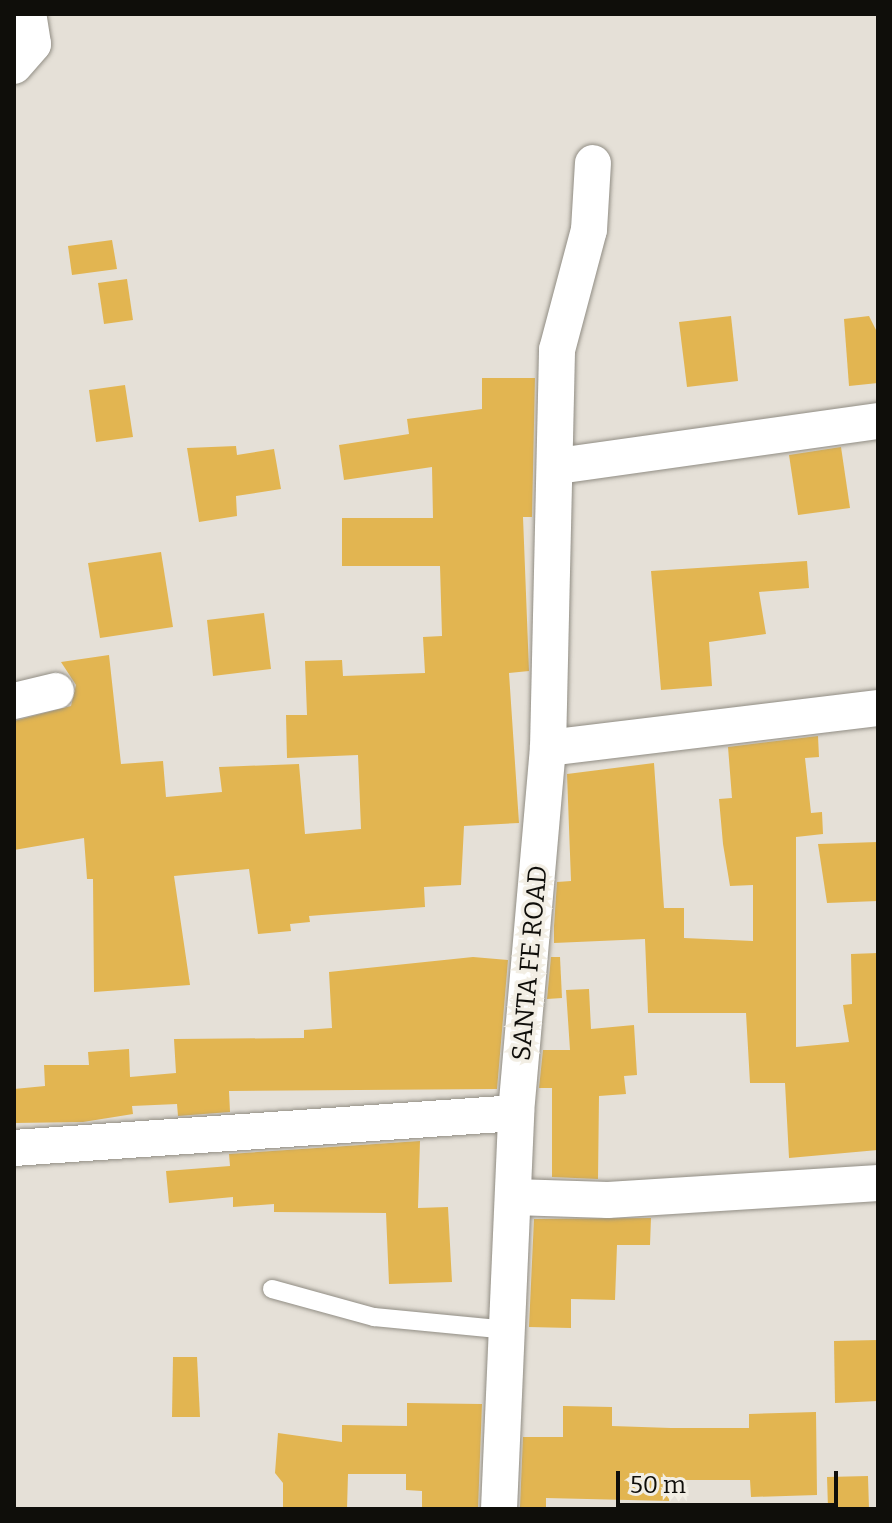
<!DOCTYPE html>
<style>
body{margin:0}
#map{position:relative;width:892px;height:1523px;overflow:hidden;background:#e5e0d7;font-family:Bitter,serif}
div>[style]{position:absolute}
.building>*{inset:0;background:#e2b551}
.roads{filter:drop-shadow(0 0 2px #918d84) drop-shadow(0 0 2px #918d84)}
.service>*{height:18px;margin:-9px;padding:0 9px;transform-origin:9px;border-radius:9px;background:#fff}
.minor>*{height:36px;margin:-18px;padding:0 18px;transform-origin:18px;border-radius:18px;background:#fff}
span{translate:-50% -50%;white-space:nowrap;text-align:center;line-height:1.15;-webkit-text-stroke:7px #f2eee4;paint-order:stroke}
.street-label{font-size:26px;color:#0f0e0a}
.frame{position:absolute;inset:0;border:16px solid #0f0e0a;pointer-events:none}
.scale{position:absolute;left:616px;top:1471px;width:222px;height:36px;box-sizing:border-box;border:4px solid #0f0e0a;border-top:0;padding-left:10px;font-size:24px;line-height:28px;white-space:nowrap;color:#0f0e0a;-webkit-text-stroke:6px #f2eee4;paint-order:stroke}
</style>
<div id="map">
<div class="building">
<i style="clip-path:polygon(112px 240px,117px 269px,72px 275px,68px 246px)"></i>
<i style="clip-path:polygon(127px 279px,133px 320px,104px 324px,98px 283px)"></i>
<i style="clip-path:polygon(731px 316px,738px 381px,687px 387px,679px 322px)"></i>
<i style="clip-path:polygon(869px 316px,878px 334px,878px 383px,849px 386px,844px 319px)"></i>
<i style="clip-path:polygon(482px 378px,535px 378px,532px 517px,523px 517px,529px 671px,509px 673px,519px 823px,464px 826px,461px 885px,424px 887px,425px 907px,309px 916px,310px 922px,290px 924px,291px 931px,258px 934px,249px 869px,174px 876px,190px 985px,94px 992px,93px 879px,87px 879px,84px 838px,14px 850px,14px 721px,71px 706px,76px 685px,61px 662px,109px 655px,121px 764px,163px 761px,166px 797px,222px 792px,219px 767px,299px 764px,305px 834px,361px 829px,358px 755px,287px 758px,286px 715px,307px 715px,305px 661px,342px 660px,343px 676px,425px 673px,423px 637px,442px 636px,440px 566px,342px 566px,342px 518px,433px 518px,432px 467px,344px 480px,339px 445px,409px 434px,407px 419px,482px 409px)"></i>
<i style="clip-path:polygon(125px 385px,133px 437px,96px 442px,89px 390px)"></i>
<i style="clip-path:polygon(236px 446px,237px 455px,274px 449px,281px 489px,236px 496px,237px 516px,199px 522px,187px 448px)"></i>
<i style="clip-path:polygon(841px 447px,850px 508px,798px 515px,789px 455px)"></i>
<i style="clip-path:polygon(161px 552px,173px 627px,100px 638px,88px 563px)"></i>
<i style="clip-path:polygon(807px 561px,809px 588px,759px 592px,766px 634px,709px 642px,712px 686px,661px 690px,651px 571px)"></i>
<i style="clip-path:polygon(264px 613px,271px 669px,213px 676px,207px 620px)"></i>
<i style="clip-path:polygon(818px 736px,819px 757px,805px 758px,811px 813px,822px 812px,823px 834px,796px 837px,796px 1047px,849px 1042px,843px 1005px,852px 1004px,851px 954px,878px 953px,878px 1150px,789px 1158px,785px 1083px,750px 1083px,746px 1013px,648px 1013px,645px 939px,554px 943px,554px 926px,557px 882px,571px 881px,567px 774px,654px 763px,664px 908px,684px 908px,684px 938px,753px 941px,753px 885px,730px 886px,723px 844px,719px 799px,732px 798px,728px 747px)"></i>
<i style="clip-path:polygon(878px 842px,878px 901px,827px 903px,818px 844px)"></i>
<i style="clip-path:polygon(473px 957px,508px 960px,497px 1089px,229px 1091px,230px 1112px,178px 1116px,177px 1104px,132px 1106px,133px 1114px,83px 1122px,14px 1123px,14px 1089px,45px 1086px,44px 1065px,89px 1065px,88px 1052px,129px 1049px,130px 1077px,176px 1073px,174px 1039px,304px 1038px,304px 1030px,332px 1028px,329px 972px)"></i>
<i style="clip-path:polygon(551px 957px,560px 957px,562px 998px,547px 999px)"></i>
<i style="clip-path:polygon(589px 989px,591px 1029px,634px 1025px,637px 1075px,624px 1076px,626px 1094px,599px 1096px,598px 1179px,552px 1177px,552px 1088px,539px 1088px,543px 1050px,570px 1050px,566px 990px)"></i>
<i style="clip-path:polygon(420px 1141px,418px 1208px,448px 1207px,452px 1282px,389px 1284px,386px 1213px,274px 1212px,274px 1204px,233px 1207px,233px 1197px,169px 1203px,166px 1171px,230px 1166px,229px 1154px)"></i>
<i style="clip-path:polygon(651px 1218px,650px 1245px,617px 1245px,615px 1300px,571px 1299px,571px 1328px,529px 1327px,534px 1219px)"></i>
<i style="clip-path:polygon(878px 1340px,878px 1401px,835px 1403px,834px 1341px)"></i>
<i style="clip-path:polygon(173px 1357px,197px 1357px,200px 1417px,172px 1417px)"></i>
<i style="clip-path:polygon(407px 1403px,482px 1404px,478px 1509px,422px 1509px,422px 1491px,406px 1490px,406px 1474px,348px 1474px,347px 1509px,283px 1509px,283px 1483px,275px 1473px,278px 1433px,342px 1442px,342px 1425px,407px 1426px)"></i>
<i style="clip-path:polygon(563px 1406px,612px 1407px,612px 1426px,671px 1428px,749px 1428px,749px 1414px,816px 1412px,817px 1495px,751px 1497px,750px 1480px,669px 1480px,669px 1501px,546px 1498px,546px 1507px,520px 1507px,523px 1437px,563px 1437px)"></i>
<i style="clip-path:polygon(868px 1476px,869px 1509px,828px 1509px,827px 1477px)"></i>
</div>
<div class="roads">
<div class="service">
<i style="left:272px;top:1289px;width:106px;rotate:15.4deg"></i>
<i style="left:374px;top:1317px;width:135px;rotate:5.5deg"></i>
</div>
<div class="minor">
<i style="left:14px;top:66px;width:29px;rotate:-49deg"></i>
<i style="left:33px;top:44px;width:26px;rotate:-99deg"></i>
<i style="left:558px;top:466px;width:323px;rotate:-8deg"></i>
<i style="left:14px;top:701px;width:43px;rotate:-13.4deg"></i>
<i style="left:548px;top:748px;width:398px;rotate:-88.7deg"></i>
<i style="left:557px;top:350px;width:124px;rotate:-75.1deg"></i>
<i style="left:589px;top:230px;width:67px;rotate:-86.6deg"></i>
<i style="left:14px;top:1148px;width:503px;rotate:-3.99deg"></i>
<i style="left:513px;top:1197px;width:95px;rotate:1.8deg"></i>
<i style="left:608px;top:1200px;width:271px;rotate:-3.6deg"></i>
<i style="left:499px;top:1509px;width:396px;rotate:-87.5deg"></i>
<i style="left:516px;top:1113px;width:366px;rotate:-85deg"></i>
<i style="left:548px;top:748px;width:332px;rotate:-6.9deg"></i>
</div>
</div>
<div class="street-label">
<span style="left:530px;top:963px;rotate:-85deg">SANTA FE ROAD</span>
</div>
<div class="frame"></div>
<div class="scale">50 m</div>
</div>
